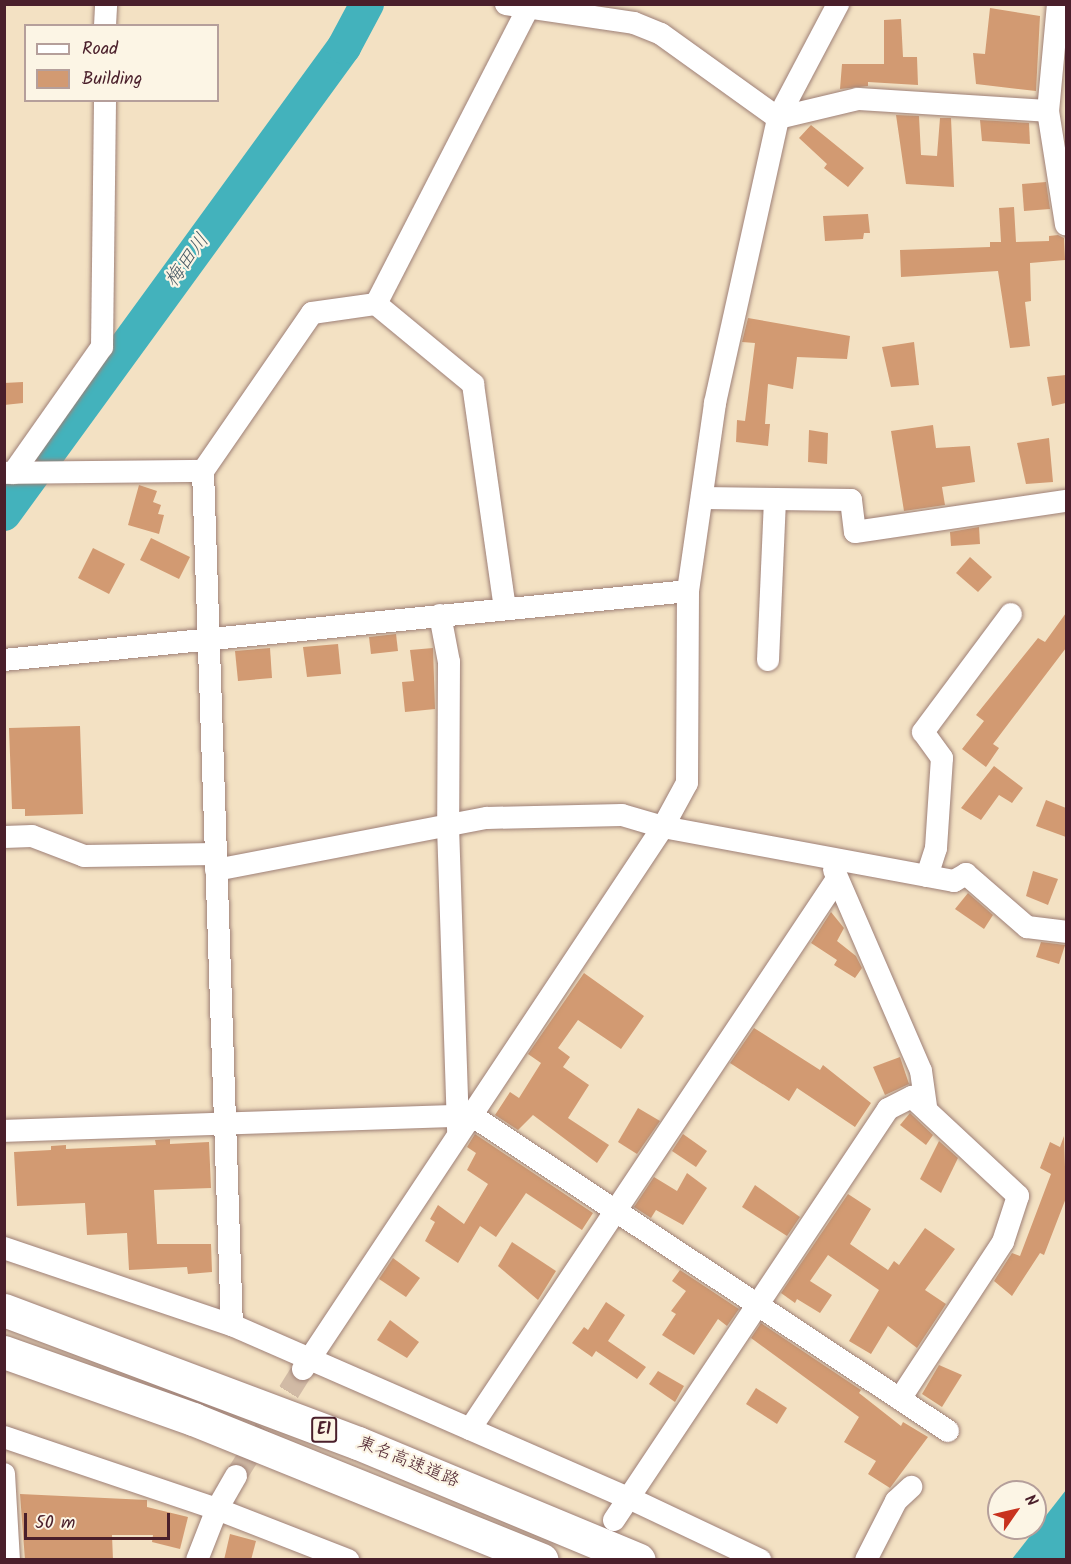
<!DOCTYPE html>
<meta charset="utf-8">
<style>
body{margin:0}
#map{position:relative;width:1071px;height:1564px;overflow:hidden;background:#f3e1c3;font-family:Kalam,"Klee One",sans-serif}
div>[style]{position:absolute}
.water>*{inset:0;background:#43b2bc}
.river>*{height:34px;margin:-17px;padding:0 17px;transform-origin:17px;border-radius:17px;background:#43b2bc}
.building>*{inset:0;background:#d29a72}
.minor-tunnel>*{height:22px;margin-top:-11px;transform-origin:0;background:repeating-linear-gradient(90deg,#d1baa5 0 22px,transparent 0 33px)}
.roads{filter:drop-shadow(0 0 2px #9e8077) drop-shadow(0 0 2px #9e8077)}
.minor>*{height:22px;margin:-11px;padding:0 11px;transform-origin:11px;border-radius:11px;background:#fff}
.highway>*{height:33px;margin:-16.5px;padding:0 16.5px;transform-origin:16.5px;border-radius:16.5px;background:#fff}
span{translate:-50% -50%;white-space:nowrap;text-align:center;line-height:1.15;-webkit-text-stroke:4.5px #fcf5e5;paint-order:stroke}
.shield-label span{padding:2px 4px;background:#fcf5e5;border:2px solid;border-radius:4px;-webkit-text-stroke-width:0}
.shield-label{font-size:16px;color:#4a1f2b;font-weight:700}
.street-label{font-size:18px;color:#4a1f2b}
.water-label{font-size:20px;color:#475a65;font-style:italic}
.frame{position:absolute;inset:0;border:6px solid #4a1f2b;pointer-events:none}
.legend{position:absolute;left:24px;top:24px;width:195px;height:78px;box-sizing:border-box;background:#fcf5e5;border:2px solid #b59f9b;margin:0;padding:8px 10px;list-style:none;font-size:18px;color:#4a1f2b}
.legend li{display:flex;align-items:center;gap:12px;height:30px}
.legend b{width:30px;border:2px solid #b59f9b}
.north{position:absolute;left:987px;top:1480px;width:60px;height:60px;box-sizing:border-box;background:#fcf5e5;border:2px solid #b59f9b;border-radius:50%;rotate:56deg;font-size:16px;font-weight:700;line-height:24px;text-align:center;color:#4a1f2b}
.north::after{content:'';display:block;margin:auto;width:21px;height:27px;background:#c8321e;clip-path:polygon(50% 0,100% 100%,50% 72%,0 100%)}
.scale{position:absolute;left:24px;top:1513px;width:146px;height:27px;box-sizing:border-box;border:3px solid #4a1f2b;border-top:0;padding-left:8px;font-size:18px;line-height:21px;white-space:nowrap;color:#4a1f2b;-webkit-text-stroke:4px #fcf5e5;paint-order:stroke}
</style>
<div id="map">
<div class="water">
<i style="clip-path:polygon(1066px 1490px,1066px 1559px,1012px 1559px)"></i>
</div>
<div class="river">
<i style="left:4px;top:514px;width:578px;rotate:-53.94deg"></i>
<i style="left:344px;top:47px;width:49px;rotate:-61.9deg"></i>
</div>
<div class="building">
<i style="clip-path:polygon(990px 8px,1040px 16px,1036px 91px,976px 84px,973px 53px,985px 54px)"></i>
<i style="clip-path:polygon(901px 19px,903px 57px,917px 57px,918px 85px,868px 82px,868px 86px,840px 89px,842px 64px,884px 64px,884px 20px)"></i>
<i style="clip-path:polygon(896px 115px,919px 116px,921px 155px,937px 156px,940px 118px,951px 118px,954px 187px,906px 184px)"></i>
<i style="clip-path:polygon(980px 120px,1029px 123px,1030px 144px,982px 141px)"></i>
<i style="clip-path:polygon(811px 125px,864px 168px,848px 187px,824px 168px,827px 164px,799px 138px)"></i>
<i style="clip-path:polygon(1046px 182px,1050px 209px,1024px 211px,1022px 184px)"></i>
<i style="clip-path:polygon(1014px 207px,1016px 242px,1049px 241px,1049px 236px,1058px 235px,1064px 238px,1065px 260px,1030px 263px,1031px 301px,1025px 302px,1030px 346px,1010px 348px,998px 271px,901px 277px,900px 250px,990px 247px,990px 242px,1001px 242px,999px 208px)"></i>
<i style="clip-path:polygon(868px 214px,870px 233px,864px 233px,863px 239px,825px 241px,823px 216px)"></i>
<i style="clip-path:polygon(748px 318px,850px 336px,847px 359px,797px 357px,793px 389px,768px 384px,765px 424px,770px 424px,768px 446px,736px 442px,737px 420px,745px 421px,755px 343px,742px 342px)"></i>
<i style="clip-path:polygon(914px 342px,919px 385px,891px 387px,882px 347px)"></i>
<i style="clip-path:polygon(1066px 375px,1066px 403px,1052px 406px,1047px 377px)"></i>
<i style="clip-path:polygon(23px 382px,23px 403px,4px 405px,4px 383px)"></i>
<i style="clip-path:polygon(933px 425px,936px 448px,970px 446px,975px 482px,942px 487px,945px 505px,904px 511px,891px 431px)"></i>
<i style="clip-path:polygon(809px 430px,828px 433px,827px 464px,808px 462px)"></i>
<i style="clip-path:polygon(1049px 438px,1053px 482px,1026px 484px,1017px 443px)"></i>
<i style="clip-path:polygon(139px 485px,157px 491px,153px 502px,161px 505px,158px 514px,164px 515px,159px 534px,128px 525px)"></i>
<i style="clip-path:polygon(979px 527px,980px 544px,951px 546px,950px 532px)"></i>
<i style="clip-path:polygon(151px 538px,190px 557px,179px 579px,140px 560px)"></i>
<i style="clip-path:polygon(93px 548px,125px 564px,109px 594px,78px 578px)"></i>
<i style="clip-path:polygon(970px 557px,992px 577px,978px 592px,956px 573px)"></i>
<i style="clip-path:polygon(1066px 613px,1066px 648px,993px 744px,999px 748px,986px 767px,962px 749px,984px 721px,976px 715px,1038px 638px,1045px 642px)"></i>
<i style="clip-path:polygon(396px 634px,398px 651px,371px 654px,369px 637px)"></i>
<i style="clip-path:polygon(338px 644px,341px 674px,307px 677px,303px 647px)"></i>
<i style="clip-path:polygon(270px 648px,272px 678px,238px 681px,235px 651px)"></i>
<i style="clip-path:polygon(433px 648px,435px 709px,405px 712px,402px 682px,414px 681px,410px 650px)"></i>
<i style="clip-path:polygon(80px 726px,83px 814px,25px 816px,25px 809px,12px 809px,9px 728px)"></i>
<i style="clip-path:polygon(994px 766px,1023px 788px,1012px 803px,999px 795px,981px 820px,961px 808px)"></i>
<i style="clip-path:polygon(1046px 800px,1066px 808px,1066px 837px,1036px 826px)"></i>
<i style="clip-path:polygon(1033px 871px,1058px 879px,1048px 905px,1026px 896px)"></i>
<i style="clip-path:polygon(968px 893px,993px 915px,984px 929px,955px 909px)"></i>
<i style="clip-path:polygon(831px 912px,844px 928px,837px 941px,856px 956px,862px 968px,855px 978px,834px 965px,837px 960px,811px 943px)"></i>
<i style="clip-path:polygon(1041px 942px,1065px 945px,1059px 964px,1036px 957px)"></i>
<i style="clip-path:polygon(584px 973px,644px 1016px,621px 1049px,578px 1020px,558px 1048px,570px 1057px,563px 1067px,589px 1085px,568px 1118px,609px 1145px,597px 1163px,533px 1115px,518px 1130px,495px 1115px,510px 1092px,519px 1098px,541px 1063px,528px 1054px)"></i>
<i style="clip-path:polygon(754px 1028px,820px 1070px,823px 1065px,871px 1103px,855px 1127px,797px 1088px,789px 1101px,730px 1063px)"></i>
<i style="clip-path:polygon(900px 1057px,909px 1084px,885px 1095px,873px 1067px)"></i>
<i style="clip-path:polygon(638px 1108px,660px 1121px,637px 1154px,618px 1142px)"></i>
<i style="clip-path:polygon(910px 1113px,933px 1135px,926px 1145px,900px 1125px)"></i>
<i style="clip-path:polygon(475px 1134px,593px 1213px,582px 1230px,526px 1193px,496px 1237px,480px 1226px,458px 1263px,425px 1241px,435px 1222px,430px 1219px,438px 1205px,464px 1224px,488px 1184px,467px 1170px,476px 1153px,467px 1147px)"></i>
<i style="clip-path:polygon(683px 1134px,707px 1151px,696px 1167px,672px 1151px)"></i>
<i style="clip-path:polygon(1064px 1136px,1066px 1198px,1044px 1255px,1040px 1253px,1012px 1296px,994px 1281px,1012px 1253px,1020px 1256px,1051px 1174px,1040px 1168px,1050px 1142px,1060px 1147px)"></i>
<i style="clip-path:polygon(170px 1139px,170px 1144px,209px 1142px,211px 1188px,154px 1190px,157px 1244px,211px 1244px,212px 1272px,188px 1274px,187px 1267px,129px 1270px,127px 1233px,87px 1235px,85px 1203px,17px 1206px,14px 1152px,51px 1150px,51px 1146px,66px 1145px,66px 1149px,156px 1145px,155px 1140px)"></i>
<i style="clip-path:polygon(939px 1141px,958px 1158px,941px 1193px,920px 1179px)"></i>
<i style="clip-path:polygon(687px 1173px,707px 1188px,683px 1225px,656px 1210px,651px 1218px,634px 1207px,654px 1177px,677px 1191px)"></i>
<i style="clip-path:polygon(755px 1185px,800px 1217px,787px 1236px,742px 1207px)"></i>
<i style="clip-path:polygon(848px 1194px,871px 1209px,850px 1244px,888px 1270px,894px 1261px,899px 1265px,925px 1228px,955px 1249px,925px 1290px,946px 1304px,917px 1348px,888px 1326px,871px 1354px,849px 1341px,879px 1290px,828px 1255px,810px 1281px,832px 1295px,820px 1313px,797px 1299px,795px 1303px,781px 1293px)"></i>
<i style="clip-path:polygon(512px 1242px,556px 1271px,538px 1300px,498px 1266px)"></i>
<i style="clip-path:polygon(393px 1258px,420px 1278px,406px 1297px,379px 1279px)"></i>
<i style="clip-path:polygon(680px 1270px,739px 1309px,727px 1326px,718px 1319px,694px 1355px,662px 1335px,676px 1314px,671px 1311px,686px 1291px,672px 1281px)"></i>
<i style="clip-path:polygon(606px 1302px,625px 1315px,608px 1341px,646px 1367px,637px 1379px,596px 1351px,592px 1357px,572px 1343px,584px 1327px,588px 1330px)"></i>
<i style="clip-path:polygon(390px 1320px,419px 1342px,407px 1358px,377px 1340px)"></i>
<i style="clip-path:polygon(761px 1323px,861px 1390px,859px 1393px,901px 1426px,903px 1422px,928px 1437px,890px 1488px,868px 1474px,876px 1461px,844px 1442px,859px 1417px,751px 1338px)"></i>
<i style="clip-path:polygon(939px 1365px,962px 1375px,942px 1407px,922px 1394px)"></i>
<i style="clip-path:polygon(658px 1371px,684px 1386px,675px 1402px,649px 1384px)"></i>
<i style="clip-path:polygon(756px 1388px,787px 1408px,777px 1424px,746px 1404px)"></i>
<i style="clip-path:polygon(20px 1494px,147px 1500px,147px 1507px,188px 1517px,180px 1549px,152px 1542px,153px 1535px,112px 1535px,113px 1560px,25px 1560px)"></i>
<i style="clip-path:polygon(230px 1534px,256px 1541px,251px 1560px,224px 1560px)"></i>
</div>
<div class="minor-tunnel">
<i style="left:236px;top:1476px;width:126px;rotate:-57.9deg"></i>
</div>
<div class="roads">
<div class="minor">
<i style="left:506px;top:4px;width:129px;rotate:8.4deg"></i>
<i style="left:634px;top:23px;width:29px;rotate:22deg"></i>
<i style="left:661px;top:34px;width:144px;rotate:35.7deg"></i>
<i style="left:778px;top:118px;width:82px;rotate:-13.4deg"></i>
<i style="left:858px;top:99px;width:190px;rotate:3.6deg"></i>
<i style="left:1058px;top:4px;width:107px;rotate:95.3deg"></i>
<i style="left:1048px;top:111px;width:115px;rotate:81deg"></i>
<i style="left:105px;top:26px;width:22px;rotate:-87deg"></i>
<i style="left:376px;top:304px;width:126px;rotate:39.5deg"></i>
<i style="left:473px;top:384px;width:226px;rotate:81.9deg"></i>
<i style="left:203px;top:471px;width:854px;rotate:88.06deg"></i>
<i style="left:4px;top:473px;width:199px;rotate:-0.6deg"></i>
<i style="left:203px;top:471px;width:192px;rotate:-55.4deg"></i>
<i style="left:312px;top:313px;width:65px;rotate:-8deg"></i>
<i style="left:376px;top:304px;width:337px;rotate:-62.8deg"></i>
<i style="left:13px;top:473px;width:154px;rotate:-54.8deg"></i>
<i style="left:102px;top:347px;width:247px;rotate:-89.3deg"></i>
<i style="left:702px;top:498px;width:149px;rotate:0.8deg"></i>
<i style="left:851px;top:500px;width:32px;rotate:83deg"></i>
<i style="left:855px;top:532px;width:213px;rotate:-8.4deg"></i>
<i style="left:440px;top:615px;width:48px;rotate:79.2deg"></i>
<i style="left:449px;top:662px;width:164px;rotate:90.3deg"></i>
<i style="left:448px;top:826px;width:307px;rotate:88.1deg"></i>
<i style="left:4px;top:660px;width:687px;rotate:-5.76deg"></i>
<i style="left:768px;top:660px;width:161px;rotate:-87.5deg"></i>
<i style="left:4px;top:837px;width:28px;rotate:-2deg"></i>
<i style="left:32px;top:836px;width:56px;rotate:21deg"></i>
<i style="left:84px;top:856px;width:132px;rotate:-0.9deg"></i>
<i style="left:216px;top:870px;width:276px;rotate:-10.9deg"></i>
<i style="left:487px;top:818px;width:135px;rotate:-1.3deg"></i>
<i style="left:622px;top:815px;width:43px;rotate:16.3deg"></i>
<i style="left:663px;top:827px;width:296px;rotate:10.5deg"></i>
<i style="left:954px;top:881px;width:14px;rotate:-30deg"></i>
<i style="left:966px;top:874px;width:81px;rotate:41deg"></i>
<i style="left:1027px;top:927px;width:39px;rotate:7deg"></i>
<i style="left:834px;top:870px;width:219px;rotate:66.6deg"></i>
<i style="left:921px;top:1071px;width:37px;rotate:82deg"></i>
<i style="left:927px;top:876px;width:29px;rotate:-72deg"></i>
<i style="left:936px;top:848px;width:90px;rotate:-86.2deg"></i>
<i style="left:942px;top:758px;width:32px;rotate:-126deg"></i>
<i style="left:923px;top:732px;width:147px;rotate:-53.3deg"></i>
<i style="left:471px;top:1115px;width:572px;rotate:33.52deg"></i>
<i style="left:4px;top:1131px;width:453px;rotate:-1.9deg"></i>
<i style="left:4px;top:1248px;width:241px;rotate:18.7deg"></i>
<i style="left:232px;top:1325px;width:435px;rotate:23.6deg"></i>
<i style="left:631px;top:1499px;width:143px;rotate:25.3deg"></i>
<i style="left:303px;top:1369px;width:651px;rotate:-56.41deg"></i>
<i style="left:663px;top:827px;width:50px;rotate:-61.4deg"></i>
<i style="left:687px;top:783px;width:192px;rotate:-89.7deg"></i>
<i style="left:688px;top:591px;width:190px;rotate:-81.8deg"></i>
<i style="left:715px;top:403px;width:292px;rotate:-77.5deg"></i>
<i style="left:778px;top:118px;width:129px;rotate:-62.2deg"></i>
<i style="left:470px;top:1429px;width:661px;rotate:-56.29deg"></i>
<i style="left:4px;top:1437px;width:225px;rotate:18.7deg"></i>
<i style="left:217px;top:1509px;width:141px;rotate:21.3deg"></i>
<i style="left:4px;top:1474px;width:86px;rotate:86.7deg"></i>
<i style="left:614px;top:1520px;width:494px;rotate:-56.3deg"></i>
<i style="left:888px;top:1109px;width:27px;rotate:-27deg"></i>
<i style="left:912px;top:1097px;width:145px;rotate:43deg"></i>
<i style="left:1018px;top:1196px;width:48px;rotate:108.1deg"></i>
<i style="left:1003px;top:1242px;width:188px;rotate:123.3deg"></i>
<i style="left:197px;top:1560px;width:55px;rotate:-68.6deg"></i>
<i style="left:217px;top:1509px;width:38px;rotate:-60deg"></i>
<i style="left:866px;top:1560px;width:66px;rotate:-63deg"></i>
<i style="left:896px;top:1501px;width:21px;rotate:-43deg"></i>
</div>
<div class="highway">
<i style="left:4px;top:1310px;width:378px;rotate:20.6deg"></i>
<i style="left:358px;top:1443px;width:304px;rotate:22.6deg"></i>
<i style="left:4px;top:1352px;width:201px;rotate:19.5deg"></i>
<i style="left:193px;top:1419px;width:376px;rotate:22deg"></i>
</div>
</div>
<div class="shield-label">
<span style="left:324px;top:1430px">E1</span>
</div>
<div class="street-label">
<span style="left:408px;top:1463px;rotate:22deg">東名高速道路</span>
</div>
<div class="water-label">
<span style="left:188px;top:261px;rotate:-54deg">梅田川</span>
</div>
<div class="frame"></div>
<ul class="legend">
<li><b style="height:8px;background:#fff"></b>Road</li>
<li><b style="height:16px;background:#d29a72"></b>Building</li>
</ul>
<div class="north">N</div>
<div class="scale">50 m</div>
</div>
